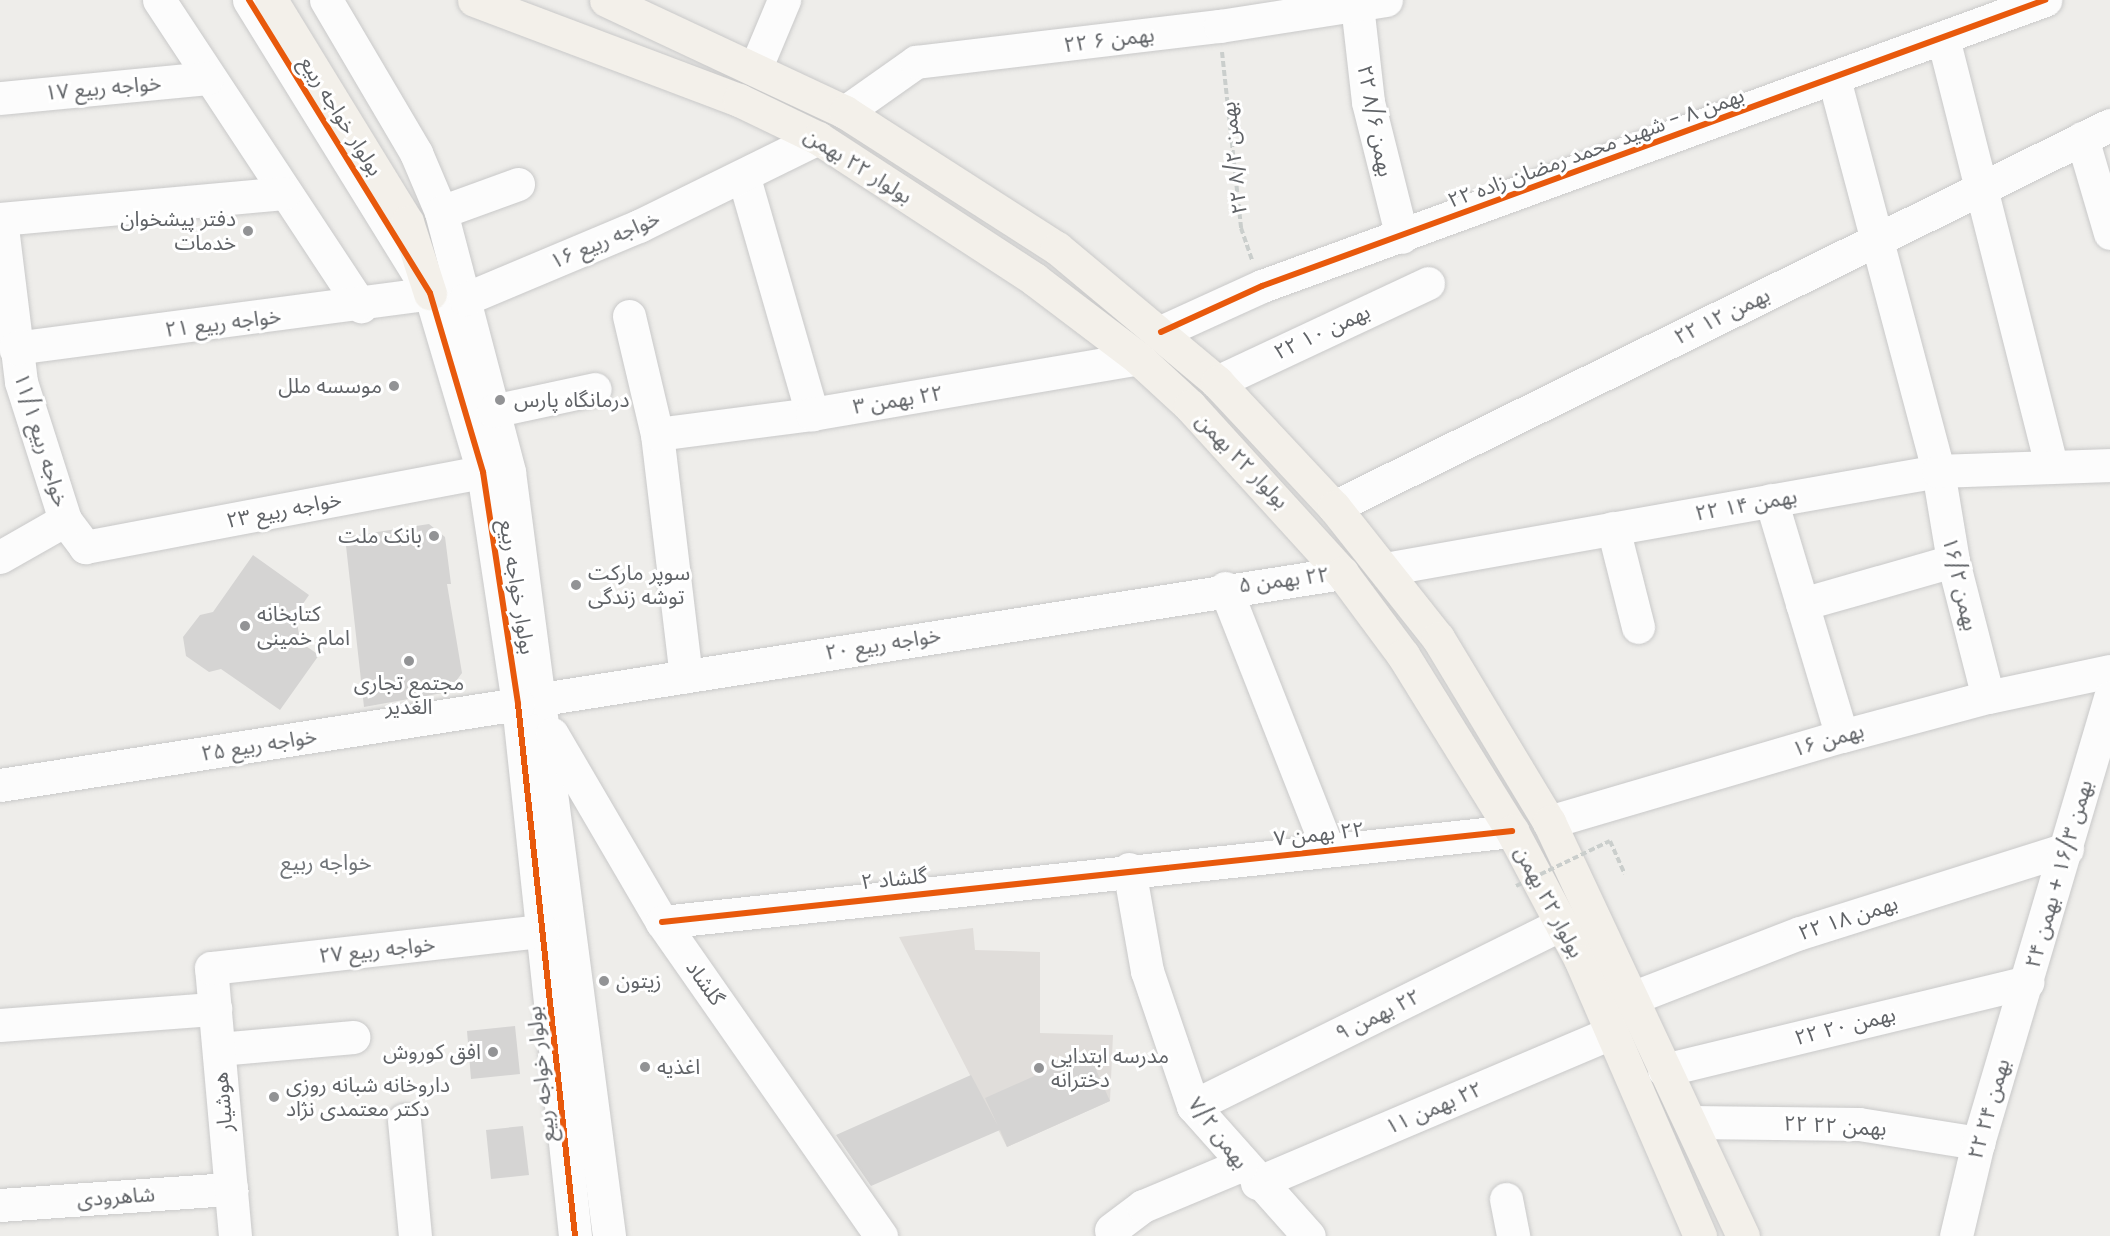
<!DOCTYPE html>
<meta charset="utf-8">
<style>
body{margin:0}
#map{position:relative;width:2110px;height:1236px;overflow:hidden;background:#eeedea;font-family:Poppins,"Noto Sans Arabic",sans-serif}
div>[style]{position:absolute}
.education>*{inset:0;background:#e0ddda}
.building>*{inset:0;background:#d5d4d3}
.path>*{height:4px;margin-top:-2px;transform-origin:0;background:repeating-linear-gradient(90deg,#cacecc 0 6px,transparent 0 9px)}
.roads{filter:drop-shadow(0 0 2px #c9c9c9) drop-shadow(0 0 2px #c9c9c9)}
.minor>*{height:33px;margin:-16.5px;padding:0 16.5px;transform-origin:16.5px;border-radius:16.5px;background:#fcfcfc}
.major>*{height:33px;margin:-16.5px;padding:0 16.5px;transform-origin:16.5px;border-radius:16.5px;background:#f3f0ea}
.path-bridge>*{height:4px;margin-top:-2px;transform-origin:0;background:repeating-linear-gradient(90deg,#cacecc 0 6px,transparent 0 9px)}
.cycleway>*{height:6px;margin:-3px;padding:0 3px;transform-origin:3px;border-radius:3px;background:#e8590c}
.dots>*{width:16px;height:16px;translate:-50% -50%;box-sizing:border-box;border:3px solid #fff;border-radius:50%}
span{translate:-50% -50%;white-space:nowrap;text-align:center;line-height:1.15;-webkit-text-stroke:6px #fff;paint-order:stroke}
.street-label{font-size:21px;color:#606367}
.poi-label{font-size:21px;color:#606367}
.right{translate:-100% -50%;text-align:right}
.left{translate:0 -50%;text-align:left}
.neighbourhood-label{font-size:22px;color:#717579}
</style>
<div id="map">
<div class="education">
<i style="clip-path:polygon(973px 928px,975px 950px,1040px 952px,1040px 1033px,1113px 1035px,1110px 1101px,1007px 1147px,899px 937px)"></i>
</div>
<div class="building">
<i style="clip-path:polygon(429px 524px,445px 537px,451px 584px,447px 584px,462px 673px,448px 692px,364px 707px,345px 537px)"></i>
<i style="clip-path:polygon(253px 555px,309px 595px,296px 614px,300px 642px,319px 655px,280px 710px,221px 669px,209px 672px,186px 656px,183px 637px,200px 615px,213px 612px)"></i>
<i style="clip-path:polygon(515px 1026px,520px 1074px,471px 1079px,467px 1031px)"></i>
<i style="clip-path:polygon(1088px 1052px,1110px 1101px,1007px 1147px,1000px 1130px,871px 1186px,836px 1135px,971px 1075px,998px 1126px,985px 1098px)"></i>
<i style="clip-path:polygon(523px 1126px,529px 1175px,491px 1179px,486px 1130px)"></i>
</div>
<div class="path">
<i style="left:1222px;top:52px;width:177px;rotate:83.8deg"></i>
<i style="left:1241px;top:228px;width:34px;rotate:71deg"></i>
<i style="left:1610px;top:841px;width:36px;rotate:66deg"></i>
</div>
<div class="roads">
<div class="minor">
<i style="left:159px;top:0;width:367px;rotate:56.6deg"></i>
<i style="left:249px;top:0;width:344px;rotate:58.3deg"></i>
<i style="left:430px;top:293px;width:187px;rotate:73.5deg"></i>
<i style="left:483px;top:472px;width:235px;rotate:81.4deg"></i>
<i style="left:518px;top:704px;width:535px;rotate:83.88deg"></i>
<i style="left:326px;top:0;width:178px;rotate:59.5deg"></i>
<i style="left:416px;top:153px;width:64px;rotate:67deg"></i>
<i style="left:441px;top:212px;width:269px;rotate:75.3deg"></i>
<i style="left:509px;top:472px;width:771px;rotate:82.54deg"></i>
<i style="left:1357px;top:5px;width:98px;rotate:83.5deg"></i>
<i style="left:1368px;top:102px;width:139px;rotate:75.9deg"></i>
<i style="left:1943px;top:38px;width:439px;rotate:75.8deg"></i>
<i style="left:756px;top:67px;width:73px;rotate:-67.3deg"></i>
<i style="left:1834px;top:79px;width:406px;rotate:75.1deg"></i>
<i style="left:1938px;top:471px;width:91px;rotate:80.5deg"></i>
<i style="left:1953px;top:561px;width:140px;rotate:75.6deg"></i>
<i style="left:0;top:98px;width:208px;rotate:-5.5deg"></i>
<i style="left:845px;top:112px;width:87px;rotate:-35.2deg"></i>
<i style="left:916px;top:62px;width:306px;rotate:-6.8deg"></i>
<i style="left:1220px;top:26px;width:168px;rotate:-8.9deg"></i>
<i style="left:2082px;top:138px;width:99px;rotate:73.6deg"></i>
<i style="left:744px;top:178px;width:246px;rotate:73.9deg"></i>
<i style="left:441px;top:212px;width:82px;rotate:-20deg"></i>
<i style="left:0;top:219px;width:285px;rotate:-5.2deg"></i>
<i style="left:1px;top:219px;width:164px;rotate:83deg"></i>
<i style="left:21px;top:382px;width:145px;rotate:72.3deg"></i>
<i style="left:65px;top:520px;width:34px;rotate:53deg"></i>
<i style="left:85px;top:547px;width:405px;rotate:-10.7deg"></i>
<i style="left:465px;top:299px;width:189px;rotate:-22.8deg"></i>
<i style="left:639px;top:226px;width:199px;rotate:-26.2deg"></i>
<i style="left:629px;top:316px;width:121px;rotate:76.7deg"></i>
<i style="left:657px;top:434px;width:244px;rotate:83.2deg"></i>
<i style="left:1161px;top:332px;width:111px;rotate:-24.5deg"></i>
<i style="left:1262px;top:286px;width:834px;rotate:-20.07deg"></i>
<i style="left:15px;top:348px;width:419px;rotate:-7.5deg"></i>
<i style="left:1217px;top:382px;width:233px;rotate:-25.1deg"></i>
<i style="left:493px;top:411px;width:104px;rotate:-12.2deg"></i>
<i style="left:657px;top:434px;width:156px;rotate:-7.4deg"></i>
<i style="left:812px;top:414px;width:331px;rotate:-9.7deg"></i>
<i style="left:1771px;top:500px;width:246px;rotate:73.3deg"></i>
<i style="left:1334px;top:507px;width:865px;rotate:-26.21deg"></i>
<i style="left:1613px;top:528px;width:102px;rotate:75.8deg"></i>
<i style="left:0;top:557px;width:75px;rotate:-29.6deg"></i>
<i style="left:1385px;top:569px;width:562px;rotate:-10.05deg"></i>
<i style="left:1938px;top:471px;width:172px;rotate:-2deg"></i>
<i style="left:1225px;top:588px;width:281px;rotate:68.5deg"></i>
<i style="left:1802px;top:604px;width:157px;rotate:-15.9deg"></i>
<i style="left:542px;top:699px;width:810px;rotate:-8.95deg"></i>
<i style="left:552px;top:734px;width:218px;rotate:59.7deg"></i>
<i style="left:662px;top:922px;width:383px;rotate:55.1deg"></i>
<i style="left:0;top:785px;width:524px;rotate:-8.89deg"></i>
<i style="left:1549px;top:822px;width:305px;rotate:-16.4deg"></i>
<i style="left:1842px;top:736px;width:151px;rotate:-15deg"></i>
<i style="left:1988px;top:697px;width:125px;rotate:-12deg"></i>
<i style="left:1129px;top:869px;width:104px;rotate:80deg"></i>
<i style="left:1147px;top:971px;width:143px;rotate:71.2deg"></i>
<i style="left:1193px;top:1106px;width:174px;rotate:48.3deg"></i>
<i style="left:662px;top:922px;width:855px;rotate:-6.11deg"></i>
<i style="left:1632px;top:998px;width:180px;rotate:-21.2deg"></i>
<i style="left:1800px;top:933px;width:280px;rotate:-17.5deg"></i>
<i style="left:0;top:1025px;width:216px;rotate:-4.3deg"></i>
<i style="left:219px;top:1049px;width:135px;rotate:-5.1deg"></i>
<i style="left:1664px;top:1070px;width:374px;rotate:-13.6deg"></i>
<i style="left:1193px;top:1106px;width:411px;rotate:-26.3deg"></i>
<i style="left:404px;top:1120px;width:117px;rotate:84.6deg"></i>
<i style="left:1691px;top:1122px;width:168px;rotate:0.7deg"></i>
<i style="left:1859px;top:1124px;width:121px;rotate:9.1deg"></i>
<i style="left:1257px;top:1183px;width:384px;rotate:-23deg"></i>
<i style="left:1506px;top:1199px;width:38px;rotate:79deg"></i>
<i style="left:0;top:1205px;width:232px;rotate:-4deg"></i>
<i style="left:1111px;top:1230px;width:40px;rotate:-37deg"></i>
<i style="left:1143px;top:1206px;width:106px;rotate:-22.7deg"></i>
<i style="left:235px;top:1236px;width:269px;rotate:-95.1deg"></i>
<i style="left:211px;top:968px;width:334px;rotate:-6.4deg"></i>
<i style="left:1956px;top:1236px;width:96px;rotate:-76.7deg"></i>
<i style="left:1978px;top:1143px;width:465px;rotate:-73.5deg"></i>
</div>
<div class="major">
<i style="left:271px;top:0;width:260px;rotate:58.5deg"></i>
<i style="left:407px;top:222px;width:75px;rotate:72.1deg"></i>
<i style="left:474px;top:0;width:283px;rotate:20.7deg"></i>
<i style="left:739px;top:100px;width:88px;rotate:25.7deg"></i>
<i style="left:818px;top:138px;width:258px;rotate:33.1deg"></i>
<i style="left:1034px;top:279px;width:131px;rotate:37.2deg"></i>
<i style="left:1138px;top:358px;width:71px;rotate:42.7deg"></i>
<i style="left:1190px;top:406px;width:226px;rotate:47.7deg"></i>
<i style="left:1342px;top:573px;width:102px;rotate:53.4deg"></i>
<i style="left:1403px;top:655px;width:207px;rotate:58.2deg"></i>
<i style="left:1512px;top:831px;width:147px;rotate:62deg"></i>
<i style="left:1581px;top:961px;width:300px;rotate:66.6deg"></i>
<i style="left:606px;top:0;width:264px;rotate:25.1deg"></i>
<i style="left:845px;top:112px;width:252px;rotate:32.7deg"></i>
<i style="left:1057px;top:248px;width:209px;rotate:39.9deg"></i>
<i style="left:1217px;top:382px;width:171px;rotate:46.9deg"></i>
<i style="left:1334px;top:507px;width:167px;rotate:51.6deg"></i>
<i style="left:1438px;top:638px;width:215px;rotate:58.9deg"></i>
<i style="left:1549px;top:822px;width:457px;rotate:64.9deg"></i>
</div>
</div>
<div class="path-bridge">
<i style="left:1516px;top:886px;width:104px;rotate:-25.6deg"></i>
</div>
<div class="cycleway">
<i style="left:249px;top:0;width:344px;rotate:58.3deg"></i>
<i style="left:430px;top:293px;width:187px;rotate:73.5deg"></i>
<i style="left:483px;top:472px;width:235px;rotate:81.4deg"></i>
<i style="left:518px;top:704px;width:535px;rotate:83.88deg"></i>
<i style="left:1161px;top:332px;width:111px;rotate:-24.5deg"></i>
<i style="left:1262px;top:286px;width:834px;rotate:-20.07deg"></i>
<i style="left:662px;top:922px;width:855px;rotate:-6.11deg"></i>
</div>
<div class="dots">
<i style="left:248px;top:231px;background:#929395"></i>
<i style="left:394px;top:386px;background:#929395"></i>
<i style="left:500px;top:400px;background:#929395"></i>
<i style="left:434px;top:536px;background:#929395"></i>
<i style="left:576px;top:585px;background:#929395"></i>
<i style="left:245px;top:626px;background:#929395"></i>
<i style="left:409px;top:661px;background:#929395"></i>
<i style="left:604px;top:981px;background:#929395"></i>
<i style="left:493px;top:1052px;background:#929395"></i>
<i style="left:645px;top:1067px;background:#929395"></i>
<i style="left:1039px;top:1068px;background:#929395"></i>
<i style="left:274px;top:1097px;background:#929395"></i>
</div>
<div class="street-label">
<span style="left:1109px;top:40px;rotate:-7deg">۲۲ بهمن ۶</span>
<span style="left:103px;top:88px;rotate:-5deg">خواجه ربیع ۱۷</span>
<span style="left:341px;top:116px;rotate:58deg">بولوار خواجه ربیع</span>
<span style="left:1375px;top:121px;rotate:79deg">۲۲ بهمن ۸/۶</span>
<span style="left:1596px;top:148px;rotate:-20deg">۲۲ بهمن ۸ - شهید محمد رمضان زاده</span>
<span style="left:1234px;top:158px;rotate:-96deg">۲۲ بهمن ۸/۲</span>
<span style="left:858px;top:166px;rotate:32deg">بولوار ۲۲ بهمن</span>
<span style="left:605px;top:240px;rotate:-23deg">خواجه ربیع ۱۶</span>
<span style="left:1722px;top:316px;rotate:-26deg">۲۲ بهمن ۱۲</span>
<span style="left:223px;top:323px;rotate:-7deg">خواجه ربیع ۲۱</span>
<span style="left:1322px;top:332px;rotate:-25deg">۲۲ بهمن ۱۰</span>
<span style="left:898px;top:400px;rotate:-9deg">٢٢ بهمن ۳</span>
<span style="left:41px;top:440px;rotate:73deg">خواجه ربیع ۱۱/۱</span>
<span style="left:1242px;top:461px;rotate:46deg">بولوار ۲۲ بهمن</span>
<span style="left:1746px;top:505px;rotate:-10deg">۲۲ بهمن ۱۴</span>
<span style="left:284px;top:510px;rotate:-11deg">خواجه ربیع ۲۳</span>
<span style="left:1284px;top:580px;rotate:-7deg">٢٢ بهمن ۵</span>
<span style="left:1960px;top:584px;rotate:77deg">بهمن ۱۶/۲</span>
<span style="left:517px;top:587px;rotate:81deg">بولوار خواجه ربیع</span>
<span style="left:883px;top:644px;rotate:-9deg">خواجه ربیع ۲۰</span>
<span style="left:1828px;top:740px;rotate:-16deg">بهمن ۱۶</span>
<span style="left:259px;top:745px;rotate:-9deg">خواجه ربیع ۲۵</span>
<span style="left:1319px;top:834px;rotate:-6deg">٢٢ بهمن ٧</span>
<span style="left:2059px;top:874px;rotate:-74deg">بهمن ۱۶/۳ + بهمن ۲۴</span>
<span style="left:894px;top:879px;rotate:-6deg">گلشاد ۲</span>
<span style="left:1549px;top:902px;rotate:62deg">بولوار ۲۲ بهمن</span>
<span style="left:1848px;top:918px;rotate:-18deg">۲۲ بهمن ۱۸</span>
<span style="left:377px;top:950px;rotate:-6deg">خواجه ربیع ۲۷</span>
<span style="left:705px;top:983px;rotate:55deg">گلشاد</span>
<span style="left:1378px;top:1015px;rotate:-26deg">٢٢ بهمن ۹</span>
<span style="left:1845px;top:1026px;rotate:-14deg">۲۲ بهمن ۲۰</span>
<span style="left:541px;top:1074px;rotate:-96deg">بولوار خواجه ربیع</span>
<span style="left:223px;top:1102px;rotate:-95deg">هوشیار</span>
<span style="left:1434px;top:1108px;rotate:-23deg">٢٢ بهمن ١١</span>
<span style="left:1989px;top:1109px;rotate:-74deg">۲۲ بهمن ۲۴</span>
<span style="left:1835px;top:1126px;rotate:3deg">۲۲ بهمن ۲۲</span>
<span style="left:1218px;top:1133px;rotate:53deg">بهمن ۷/۲</span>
<span style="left:116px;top:1197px;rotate:-4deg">شاهرودی</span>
</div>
<div class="poi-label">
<span class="right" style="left:236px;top:231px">دفتر پیشخوان<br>خدمات</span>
<span class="right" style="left:382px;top:386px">موسسه ملل</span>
<span class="left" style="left:514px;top:400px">درمانگاه پارس</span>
<span class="right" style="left:422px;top:536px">بانک ملت</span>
<span class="left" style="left:588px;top:585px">سوپر مارکت<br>توشه زندگی</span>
<span class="left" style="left:257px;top:626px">کتابخانه<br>امام خمینی</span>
<span style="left:409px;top:695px">مجتمع تجاری<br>الغدیر</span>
<span class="left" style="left:616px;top:981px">زیتون</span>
<span class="right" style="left:481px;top:1052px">افق کوروش</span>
<span class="left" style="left:1051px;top:1068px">مدرسه ابتدایی<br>دخترانه</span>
<span class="left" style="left:657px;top:1067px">اغذیه</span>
<span class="left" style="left:286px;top:1097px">داروخانه شبانه روزی<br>دکتر معتمدی نژاد</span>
</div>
<div class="neighbourhood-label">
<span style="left:326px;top:863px">خواجه ربیع</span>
</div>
</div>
